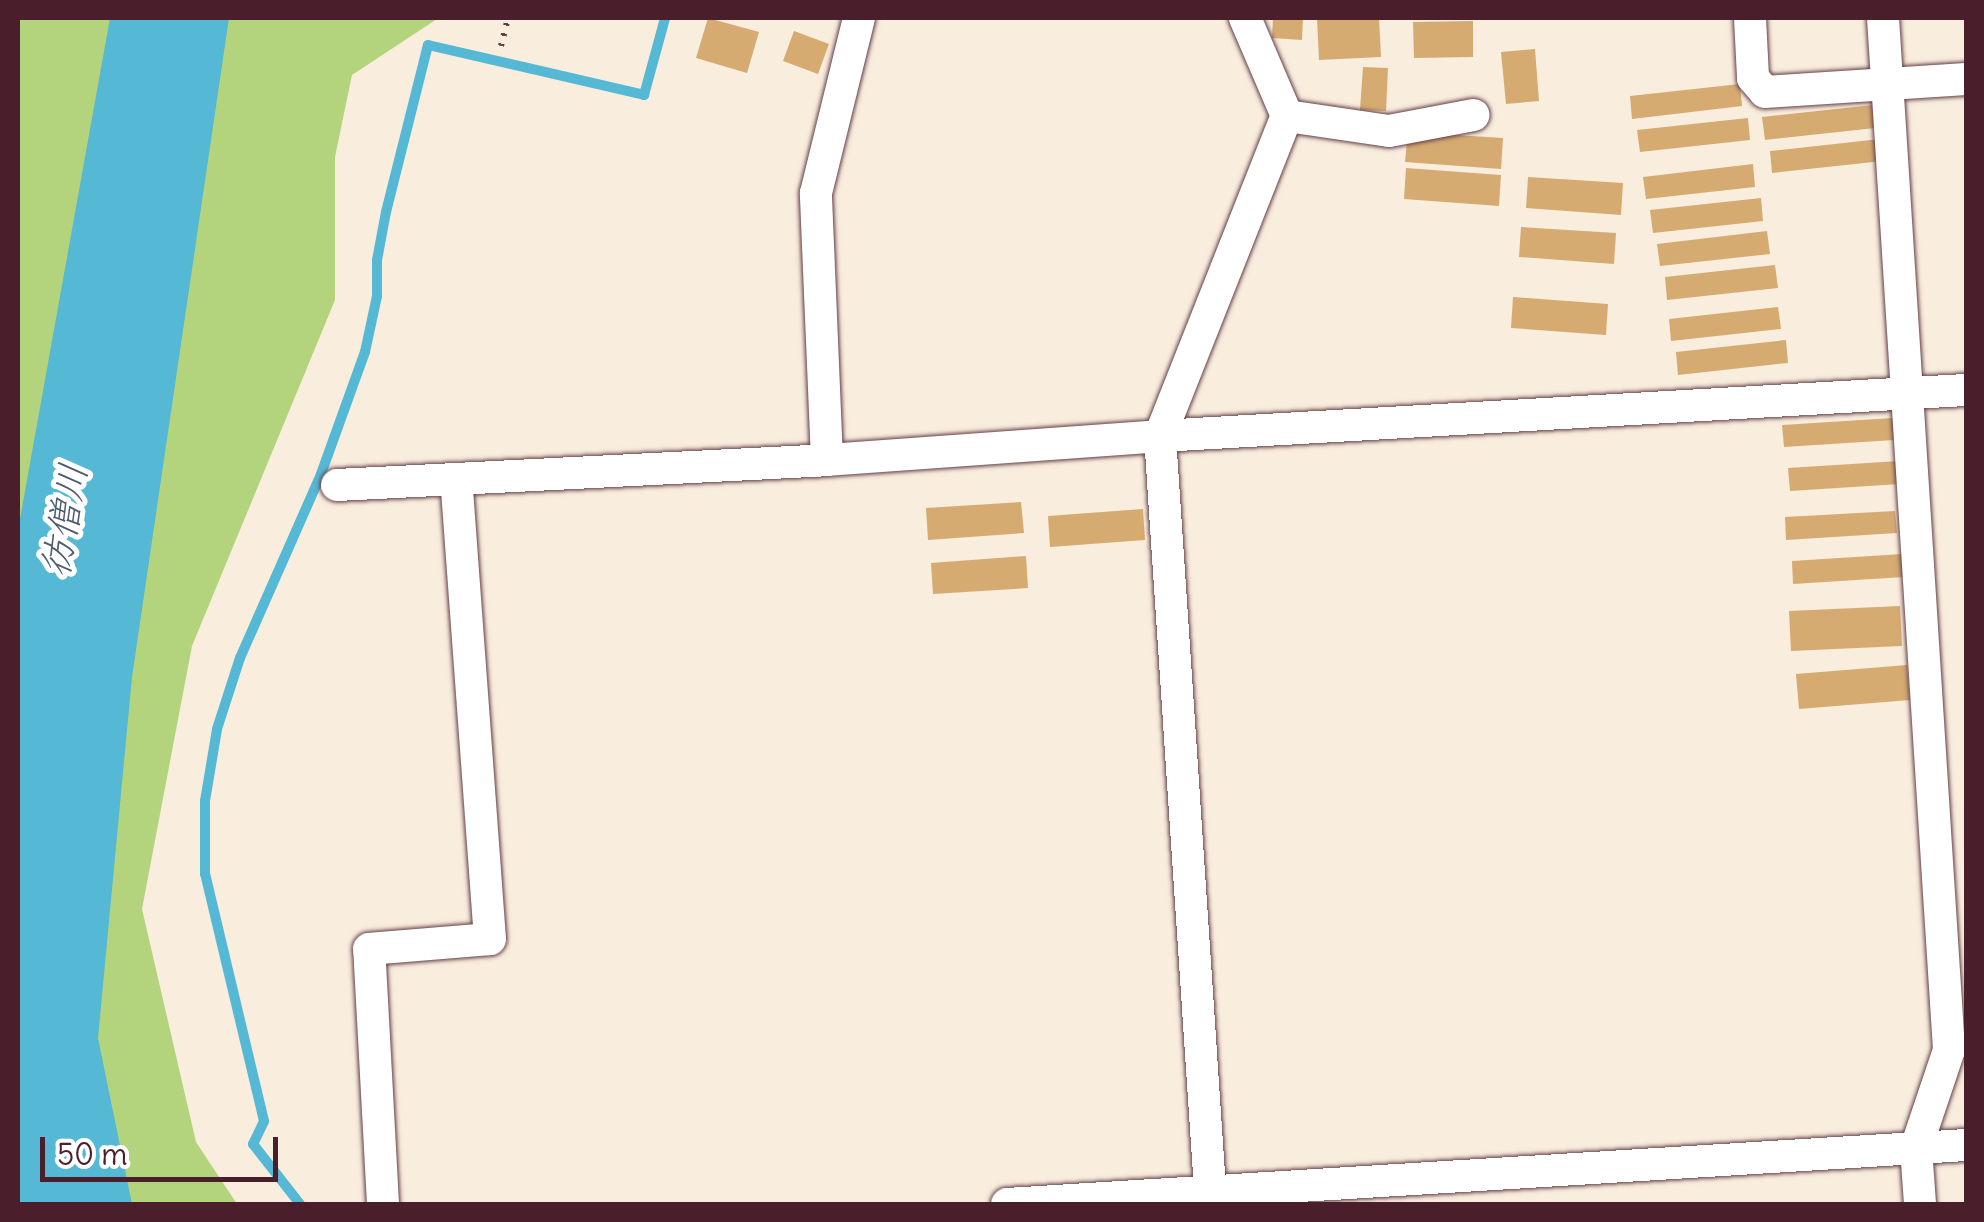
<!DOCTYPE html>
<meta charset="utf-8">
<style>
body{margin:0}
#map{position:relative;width:1984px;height:1222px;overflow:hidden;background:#f9eddd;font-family:Delius,"Klee One",sans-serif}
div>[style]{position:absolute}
.green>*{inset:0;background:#b3d47c}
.water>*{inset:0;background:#55b8d4}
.stream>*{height:10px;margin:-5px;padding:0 5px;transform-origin:5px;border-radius:5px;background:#55b8d4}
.building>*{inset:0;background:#d5ab72}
.path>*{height:6px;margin-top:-3px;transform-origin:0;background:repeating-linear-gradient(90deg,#643e46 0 2.5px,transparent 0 10.5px)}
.roads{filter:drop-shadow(0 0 2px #643e46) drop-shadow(0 0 2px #643e46)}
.minor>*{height:32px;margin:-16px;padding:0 16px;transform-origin:16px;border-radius:16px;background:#fff}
span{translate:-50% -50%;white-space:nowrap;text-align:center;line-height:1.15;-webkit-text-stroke:10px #fff;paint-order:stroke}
.water-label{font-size:38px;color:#4e5c6f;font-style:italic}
.frame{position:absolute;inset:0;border:20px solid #4a1f2b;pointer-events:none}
.scale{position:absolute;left:40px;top:1137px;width:238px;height:45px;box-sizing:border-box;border:5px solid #4a1f2b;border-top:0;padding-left:12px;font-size:30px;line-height:35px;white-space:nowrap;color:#4a1f2b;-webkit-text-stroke:8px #fff;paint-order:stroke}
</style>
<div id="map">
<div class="green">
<i style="clip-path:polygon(18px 18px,437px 19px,352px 75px,335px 157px,335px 300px,192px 646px,142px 909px,196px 1142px,237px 1204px,18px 1204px)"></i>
</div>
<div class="water">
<i style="clip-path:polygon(110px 18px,229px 18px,132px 677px,98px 1038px,132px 1204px,18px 1204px,18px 530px)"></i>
</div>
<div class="stream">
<i style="left:300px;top:1204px;width:76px;rotate:-128.1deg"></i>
<i style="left:253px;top:1144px;width:25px;rotate:-64deg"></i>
<i style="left:264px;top:1121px;width:254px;rotate:-103.4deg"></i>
<i style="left:205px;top:874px;width:73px;rotate:-90deg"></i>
<i style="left:205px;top:801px;width:73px;rotate:-80.5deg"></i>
<i style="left:217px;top:729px;width:75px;rotate:-72.1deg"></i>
<i style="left:240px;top:658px;width:201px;rotate:-66.2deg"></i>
<i style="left:321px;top:474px;width:130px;rotate:-70.2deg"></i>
<i style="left:365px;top:352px;width:57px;rotate:-77.9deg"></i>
<i style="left:377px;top:296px;width:36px;rotate:-90deg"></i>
<i style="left:377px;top:260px;width:49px;rotate:-79.4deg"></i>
<i style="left:386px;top:212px;width:172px;rotate:-75.9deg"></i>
<i style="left:428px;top:45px;width:222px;rotate:13deg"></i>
<i style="left:644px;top:95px;width:80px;rotate:-74.7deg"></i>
</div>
<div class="building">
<i style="clip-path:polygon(708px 18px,759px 32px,747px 73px,696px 58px)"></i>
<i style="clip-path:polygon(1273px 18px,1303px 18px,1302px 40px,1272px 38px)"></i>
<i style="clip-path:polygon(1317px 18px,1379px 18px,1381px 57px,1319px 60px)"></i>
<i style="clip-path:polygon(1473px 21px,1473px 57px,1414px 58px,1413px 22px)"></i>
<i style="clip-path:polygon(794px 31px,829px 44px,818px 74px,783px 61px)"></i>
<i style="clip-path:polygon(1535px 49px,1539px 101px,1506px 104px,1501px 52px)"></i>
<i style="clip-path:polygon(1363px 67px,1388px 68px,1386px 111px,1360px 110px)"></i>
<i style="clip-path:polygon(1740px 84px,1742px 106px,1632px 119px,1630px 96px)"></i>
<i style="clip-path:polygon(1873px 105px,1875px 128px,1765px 140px,1762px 117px)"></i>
<i style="clip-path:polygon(1748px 118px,1750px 140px,1640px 152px,1637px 130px)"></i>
<i style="clip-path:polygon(1408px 132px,1503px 138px,1501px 169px,1405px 162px)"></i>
<i style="clip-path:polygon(1880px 139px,1883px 161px,1772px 173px,1770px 151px)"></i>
<i style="clip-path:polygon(1753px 164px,1755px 187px,1646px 199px,1643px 177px)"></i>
<i style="clip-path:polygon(1406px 168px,1501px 175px,1499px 206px,1404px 199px)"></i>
<i style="clip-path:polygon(1528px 177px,1623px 183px,1621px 215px,1526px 208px)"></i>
<i style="clip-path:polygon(1761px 198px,1763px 221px,1653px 233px,1650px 210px)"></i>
<i style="clip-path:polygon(1521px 227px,1616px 233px,1614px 264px,1519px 257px)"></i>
<i style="clip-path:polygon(1767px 231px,1770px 254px,1660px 266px,1657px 244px)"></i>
<i style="clip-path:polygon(1775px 265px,1778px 288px,1667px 300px,1665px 277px)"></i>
<i style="clip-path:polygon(1513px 297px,1608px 304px,1606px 335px,1511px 328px)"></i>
<i style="clip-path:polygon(1778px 307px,1781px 329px,1671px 341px,1669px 319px)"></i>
<i style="clip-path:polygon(1786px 340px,1788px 363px,1678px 375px,1676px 352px)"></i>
<i style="clip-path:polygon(1893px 418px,1894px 440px,1784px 447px,1782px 425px)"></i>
<i style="clip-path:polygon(1899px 461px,1900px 484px,1790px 491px,1788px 468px)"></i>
<i style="clip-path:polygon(1021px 502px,1024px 533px,928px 540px,926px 508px)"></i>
<i style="clip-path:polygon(1143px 509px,1145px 540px,1050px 547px,1048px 516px)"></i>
<i style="clip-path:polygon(1895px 511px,1897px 533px,1786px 540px,1785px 517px)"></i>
<i style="clip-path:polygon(1902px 554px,1904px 577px,1793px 584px,1792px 561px)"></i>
<i style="clip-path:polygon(1026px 556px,1028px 588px,933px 594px,931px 563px)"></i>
<i style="clip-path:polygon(1900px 606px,1902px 646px,1791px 651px,1789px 611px)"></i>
<i style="clip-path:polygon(1907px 665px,1910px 700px,1799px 709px,1796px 674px)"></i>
</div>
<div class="path">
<i style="left:501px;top:46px;width:29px;rotate:-76deg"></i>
</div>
<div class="roads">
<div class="minor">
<i style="left:1750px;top:18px;width:60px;rotate:87.1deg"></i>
<i style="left:1753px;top:78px;width:18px;rotate:49deg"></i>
<i style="left:1765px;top:92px;width:201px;rotate:-3.7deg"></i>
<i style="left:1883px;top:18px;width:1034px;rotate:86.34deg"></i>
<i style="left:1949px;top:1050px;width:103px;rotate:108.6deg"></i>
<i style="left:1916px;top:1148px;width:56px;rotate:85.9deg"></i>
<i style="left:1287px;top:116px;width:103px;rotate:8.4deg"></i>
<i style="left:1389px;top:131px;width:86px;rotate:-10.7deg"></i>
<i style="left:827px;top:460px;width:267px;rotate:-92.4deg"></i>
<i style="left:816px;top:193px;width:180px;rotate:-76.2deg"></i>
<i style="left:337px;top:485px;width:491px;rotate:-2.9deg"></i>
<i style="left:827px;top:460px;width:334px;rotate:-4.1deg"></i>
<i style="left:1160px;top:436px;width:807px;rotate:-3.27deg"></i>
<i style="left:383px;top:1204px;width:255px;rotate:-93.1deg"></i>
<i style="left:369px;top:949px;width:121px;rotate:-4.7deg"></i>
<i style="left:490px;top:939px;width:461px;rotate:-94.2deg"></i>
<i style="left:1007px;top:1204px;width:961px;rotate:-3.52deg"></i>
<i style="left:1211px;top:1204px;width:770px;rotate:-93.8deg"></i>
<i style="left:1160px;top:436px;width:344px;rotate:-68.4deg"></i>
<i style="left:1287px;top:116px;width:107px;rotate:-113.2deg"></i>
</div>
</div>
<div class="water-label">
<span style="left:64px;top:520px;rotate:-80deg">彷僧川</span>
</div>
<div class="frame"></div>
<div class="scale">50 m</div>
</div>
